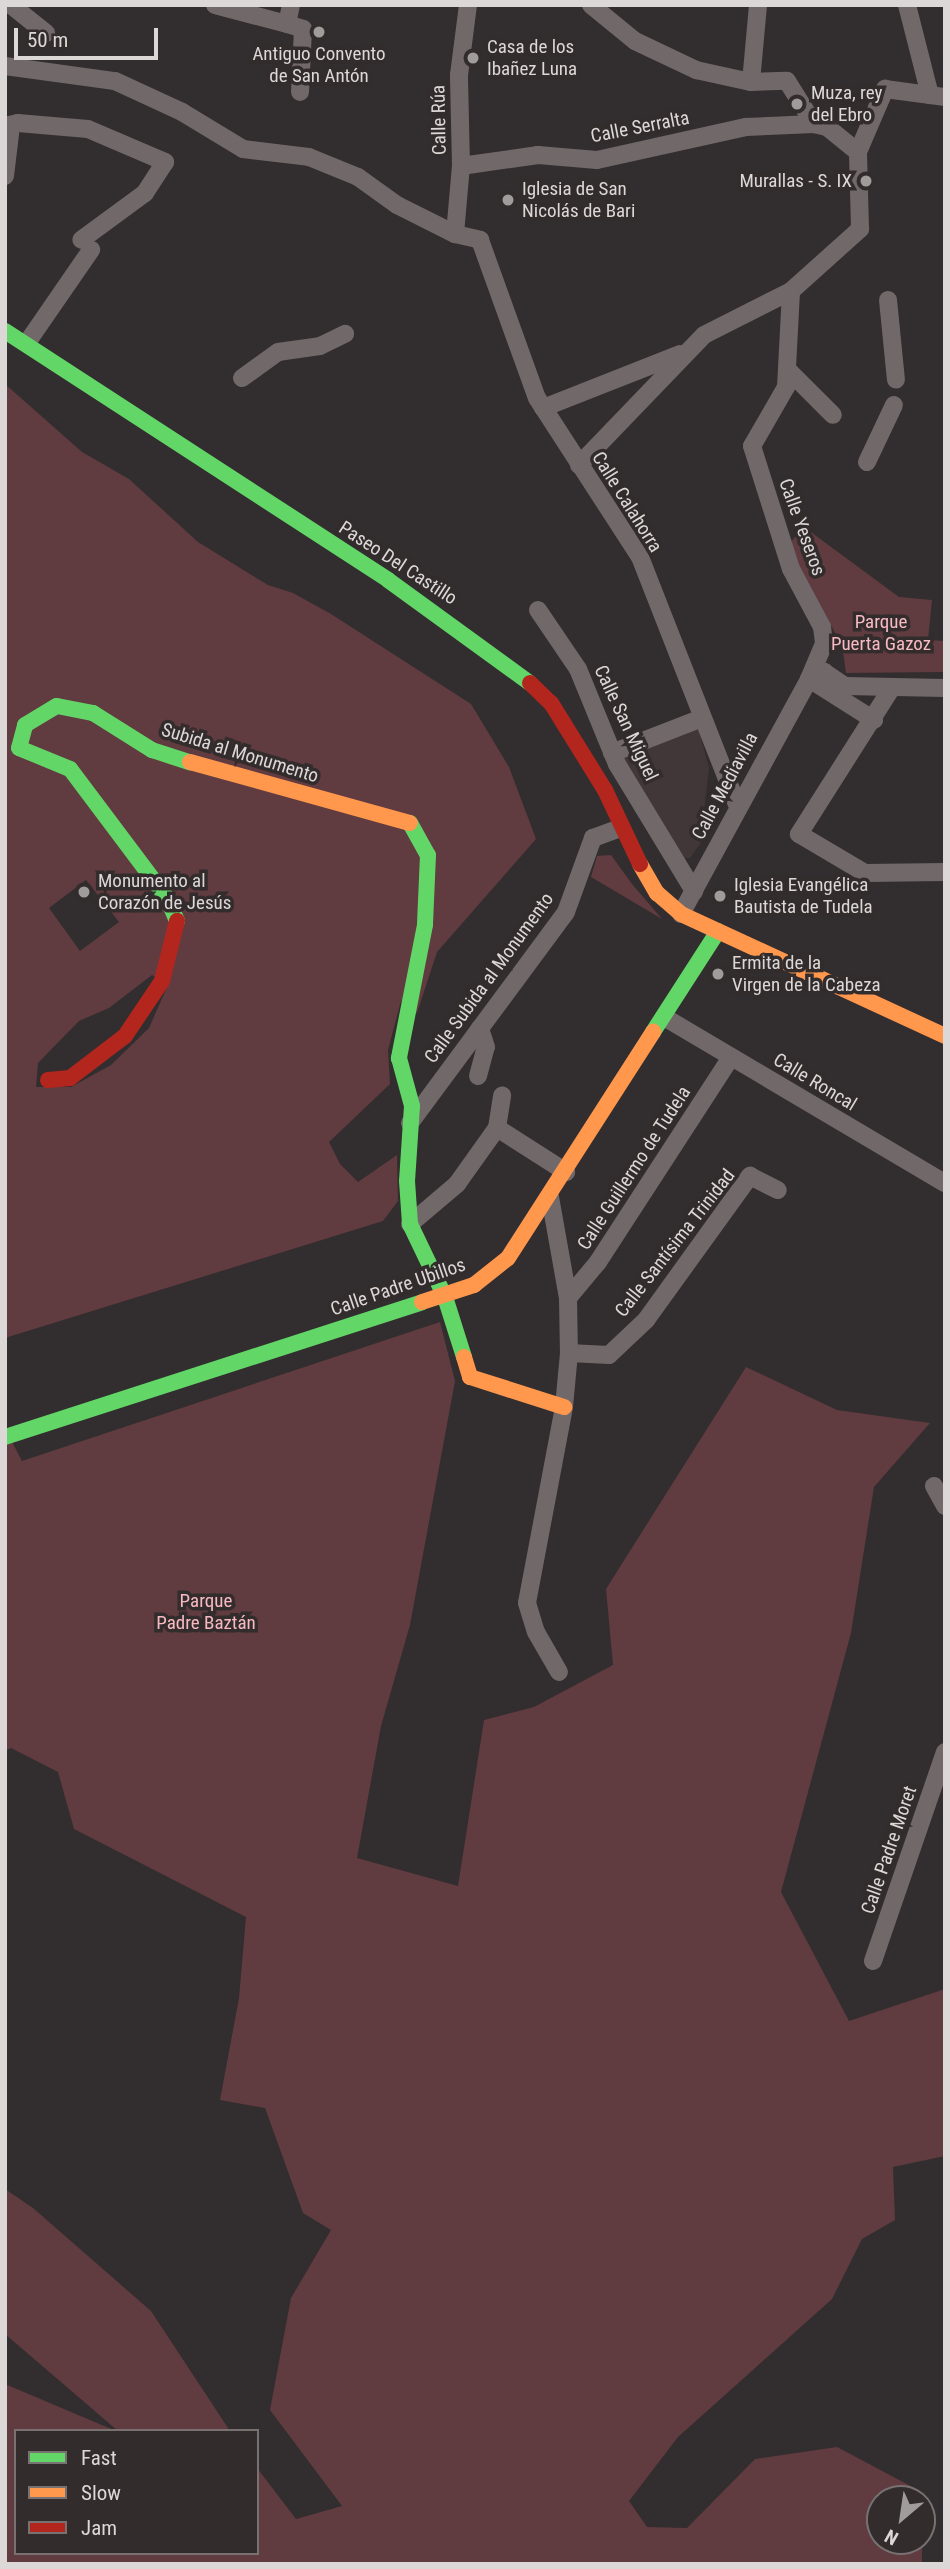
<!DOCTYPE html>
<meta charset="utf-8">
<style>
body{margin:0}
#map{position:relative;width:950px;height:2569px;overflow:hidden;background:#322d2e;font-family:"Roboto Condensed",sans-serif}
div>[style]{position:absolute}
.built>*{inset:0;background:#423738}
.green>*{inset:0;background:#603b40}
.street>*{height:18px;margin:-9px;padding:0 9px;transform-origin:9px;border-radius:9px;background:#716869}
.fast>*{height:16px;margin:-8px;padding:0 8px;transform-origin:8px;border-radius:8px;background:#63d668}
.slow>*{height:16px;margin:-8px;padding:0 8px;transform-origin:8px;border-radius:8px;background:#ff974d}
.jam>*{height:16px;margin:-8px;padding:0 8px;transform-origin:8px;border-radius:8px;background:#b3261e}
.dots>*{width:19px;height:19px;translate:-50% -50%;box-sizing:border-box;border:4px solid #332c2d;border-radius:50%}
span{translate:-50% -50%;white-space:nowrap;text-align:center;line-height:1.15;-webkit-text-stroke:7px #332c2d;paint-order:stroke}
.poi-label{font-size:19px;color:#ddd8d8}
.left{translate:0 -50%;text-align:left}
.right{translate:-100% -50%;text-align:right}
.street-label{font-size:19px;color:#ddd8d8}
.park-label{font-size:19px;color:#f8bac2}
.frame{position:absolute;inset:0;border:7px solid #ddd8d8;pointer-events:none}
.legend{position:absolute;left:14px;top:2429px;width:245px;height:126px;box-sizing:border-box;background:#332c2d;border:2px solid #777171;margin:0;padding:9px 12px;list-style:none;font-size:21px;color:#ddd8d8}
.legend li{display:flex;align-items:center;gap:14px;height:35px}
.legend b{width:35px;border:2px solid #777171}
.north{position:absolute;left:866px;top:2485px;width:70px;height:70px;box-sizing:border-box;background:#332c2d;border:2px solid #777171;border-radius:50%;rotate:209deg;font-size:19px;font-weight:700;line-height:28px;text-align:center;color:#ddd8d8}
.north::after{content:'';display:block;margin:auto;width:24px;height:32px;background:#a19c9c;clip-path:polygon(50% 0,100% 100%,50% 72%,0 100%)}
.scale{position:absolute;left:14px;top:28px;width:144px;height:32px;box-sizing:border-box;border:4px solid #ddd8d8;border-top:0;padding-left:9px;font-size:21px;line-height:24px;white-space:nowrap;color:#ddd8d8;-webkit-text-stroke:5px #332c2d;paint-order:stroke}
</style>
<div id="map">
<div class="built">
<i style="clip-path:polygon(698px 727px,709px 768px,700px 844px,690px 858px,681px 858px,622px 758px)"></i>
</div>
<div class="green">
<i style="clip-path:polygon(evenodd,5px 384px,82px 452px,129px 479px,198px 542px,268px 585px,293px 593px,331px 614px,471px 704px,509px 767px,536px 839px,437px 952px,417px 1013px,401px 1001px,388px 1050px,390px 1084px,329px 1142px,340px 1164px,358px 1182px,397px 1155px,398px 1201px,383px 1221px,5px 1338px,5px 384px,86px 880px,119px 922px,80px 951px,49px 908px,86px 880px,5px 384px,152px 975px,168px 985px,149px 1028px,111px 1065px,71px 1087px,36px 1087px,38px 1063px,79px 1021px,109px 1008px,152px 975px)"></i>
<i style="clip-path:polygon(804px 527px,899px 597px,932px 600px,928px 640px,945px 641px,945px 672px,846px 673px,842px 645px,793px 558px,790px 543px)"></i>
<i style="clip-path:polygon(611px 855px,632px 884px,662px 919px,591px 877px,597px 856px)"></i>
<i style="clip-path:polygon(440px 1322px,455px 1381px,410px 1625px,381px 1726px,357px 1858px,458px 1886px,484px 1720px,534px 1707px,613px 1665px,606px 1589px,746px 1367px,837px 1410px,930px 1423px,874px 1487px,851px 1633px,781px 1892px,849px 2021px,945px 1989px,945px 2156px,893px 2167px,895px 2220px,862px 2239px,832px 2299px,678px 2437px,629px 2501px,647px 2527px,687px 2528px,755px 2459px,837px 2447px,920px 2491px,920px 2499px,880px 2499px,880px 2541px,922px 2541px,922px 2564px,5px 2564px,5px 2384px,116px 2431px,16px 2431px,16px 2553px,257px 2553px,257px 2468px,296px 2519px,342px 2506px,270px 2410px,291px 2298px,331px 2230px,303px 2213px,265px 2108px,220px 2100px,239px 1998px,246px 1917px,74px 1829px,58px 1772px,11px 1748px,5px 1751px,5px 1439px,10px 1438px,22px 1461px)"></i>
<i style="clip-path:polygon(5px 2189px,33px 2208px,151px 2311px,230px 2431px,118px 2431px,5px 2334px)"></i>
</div>
<div class="street">
<i style="left:11px;top:5px;width:45px;rotate:38.7deg"></i>
<i style="left:215px;top:5px;width:74px;rotate:14.8deg"></i>
<i style="left:291px;top:5px;width:19px;rotate:102deg"></i>
<i style="left:287px;top:24px;width:17px;rotate:17deg"></i>
<i style="left:303px;top:29px;width:63px;rotate:92.7deg"></i>
<i style="left:591px;top:5px;width:57px;rotate:39.3deg"></i>
<i style="left:635px;top:41px;width:68px;rotate:25.4deg"></i>
<i style="left:696px;top:70px;width:56px;rotate:12.3deg"></i>
<i style="left:751px;top:82px;width:36px;rotate:-2deg"></i>
<i style="left:787px;top:81px;width:51px;rotate:57.9deg"></i>
<i style="left:907px;top:5px;width:93px;rotate:75.7deg"></i>
<i style="left:5px;top:66px;width:111px;rotate:7.8deg"></i>
<i style="left:115px;top:81px;width:74px;rotate:24.8deg"></i>
<i style="left:182px;top:112px;width:71px;rotate:31.2deg"></i>
<i style="left:243px;top:149px;width:66px;rotate:6.9deg"></i>
<i style="left:309px;top:157px;width:53px;rotate:22.2deg"></i>
<i style="left:358px;top:177px;width:48px;rotate:35.7deg"></i>
<i style="left:397px;top:205px;width:65px;rotate:26.6deg"></i>
<i style="left:455px;top:234px;width:26px;rotate:13deg"></i>
<i style="left:480px;top:240px;width:168px;rotate:70.2deg"></i>
<i style="left:537px;top:398px;width:189px;rotate:57.1deg"></i>
<i style="left:640px;top:557px;width:265px;rotate:68.6deg"></i>
<i style="left:751px;top:82px;width:77px;rotate:-84.8deg"></i>
<i style="left:5px;top:126px;width:13px;rotate:-13deg"></i>
<i style="left:18px;top:123px;width:70px;rotate:4.9deg"></i>
<i style="left:88px;top:129px;width:84px;rotate:23.2deg"></i>
<i style="left:165px;top:162px;width:37px;rotate:123deg"></i>
<i style="left:145px;top:193px;width:79px;rotate:143.7deg"></i>
<i style="left:461px;top:166px;width:78px;rotate:-8.1deg"></i>
<i style="left:538px;top:155px;width:59px;rotate:4.8deg"></i>
<i style="left:597px;top:160px;width:153px;rotate:-12.5deg"></i>
<i style="left:746px;top:127px;width:68px;rotate:-2.5deg"></i>
<i style="left:814px;top:124px;width:13px;rotate:13deg"></i>
<i style="left:827px;top:127px;width:40px;rotate:39deg"></i>
<i style="left:5px;top:176px;width:50px;rotate:-83.2deg"></i>
<i style="left:455px;top:234px;width:68px;rotate:-85deg"></i>
<i style="left:461px;top:166px;width:91px;rotate:-91.3deg"></i>
<i style="left:459px;top:75px;width:71px;rotate:-82.7deg"></i>
<i style="left:888px;top:300px;width:80px;rotate:84.3deg"></i>
<i style="left:31px;top:337px;width:106px;rotate:-55.4deg"></i>
<i style="left:789px;top:371px;width:62px;rotate:45deg"></i>
<i style="left:242px;top:378px;width:44px;rotate:-35.8deg"></i>
<i style="left:278px;top:352px;width:42px;rotate:-8.1deg"></i>
<i style="left:320px;top:346px;width:28px;rotate:-26deg"></i>
<i style="left:543px;top:408px;width:147px;rotate:-21.5deg"></i>
<i style="left:867px;top:462px;width:63px;rotate:-64.7deg"></i>
<i style="left:579px;top:465px;width:180px;rotate:-46.1deg"></i>
<i style="left:704px;top:335px;width:97px;rotate:-26.8deg"></i>
<i style="left:791px;top:291px;width:93px;rotate:-41.9deg"></i>
<i style="left:860px;top:229px;width:77px;rotate:-91.5deg"></i>
<i style="left:858px;top:152px;width:69px;rotate:-66.8deg"></i>
<i style="left:885px;top:89px;width:61px;rotate:7.6deg"></i>
<i style="left:538px;top:610px;width:71px;rotate:55.9deg"></i>
<i style="left:578px;top:669px;width:103px;rotate:67.7deg"></i>
<i style="left:617px;top:764px;width:149px;rotate:58.8deg"></i>
<i style="left:809px;top:679px;width:17px;rotate:-25deg"></i>
<i style="left:824px;top:672px;width:25px;rotate:34deg"></i>
<i style="left:845px;top:686px;width:100px;rotate:1.1deg"></i>
<i style="left:809px;top:679px;width:77px;rotate:32.2deg"></i>
<i style="left:891px;top:689px;width:172px;rotate:122.4deg"></i>
<i style="left:799px;top:834px;width:77px;rotate:30.6deg"></i>
<i style="left:865px;top:873px;width:80px;rotate:-0.7deg"></i>
<i style="left:612px;top:753px;width:97px;rotate:-21.3deg"></i>
<i style="left:681px;top:914px;width:268px;rotate:-61.4deg"></i>
<i style="left:809px;top:679px;width:39px;rotate:-67deg"></i>
<i style="left:824px;top:643px;width:16px;rotate:-97deg"></i>
<i style="left:822px;top:627px;width:66px;rotate:-118.1deg"></i>
<i style="left:791px;top:569px;width:129px;rotate:-107.6deg"></i>
<i style="left:752px;top:446px;width:68px;rotate:-60deg"></i>
<i style="left:786px;top:387px;width:96px;rotate:-87deg"></i>
<i style="left:664px;top:1017px;width:326px;rotate:30.6deg"></i>
<i style="left:478px;top:1076px;width:30px;rotate:-75deg"></i>
<i style="left:486px;top:1047px;width:20px;rotate:-108deg"></i>
<i style="left:410px;top:1123px;width:262px;rotate:-53.5deg"></i>
<i style="left:566px;top:912px;width:79px;rotate:-70deg"></i>
<i style="left:593px;top:838px;width:29px;rotate:-20deg"></i>
<i style="left:497px;top:1128px;width:82px;rotate:32.5deg"></i>
<i style="left:550px;top:1197px;width:103px;rotate:79.9deg"></i>
<i style="left:568px;top:1298px;width:55px;rotate:89deg"></i>
<i style="left:569px;top:1353px;width:54px;rotate:95.3deg"></i>
<i style="left:564px;top:1407px;width:199px;rotate:100.7deg"></i>
<i style="left:527px;top:1603px;width:30px;rotate:73deg"></i>
<i style="left:536px;top:1632px;width:46px;rotate:60.1deg"></i>
<i style="left:410px;top:1224px;width:62px;rotate:-40.4deg"></i>
<i style="left:457px;top:1184px;width:69px;rotate:-54.5deg"></i>
<i style="left:497px;top:1128px;width:33px;rotate:-81deg"></i>
<i style="left:568px;top:1298px;width:47px;rotate:-50.2deg"></i>
<i style="left:598px;top:1262px;width:244px;rotate:-57deg"></i>
<i style="left:569px;top:1353px;width:40px;rotate:2.9deg"></i>
<i style="left:609px;top:1355px;width:51px;rotate:-43.4deg"></i>
<i style="left:646px;top:1320px;width:178px;rotate:-54.2deg"></i>
<i style="left:750px;top:1176px;width:31px;rotate:27deg"></i>
<i style="left:934px;top:1486px;width:23px;rotate:61deg"></i>
<i style="left:873px;top:1961px;width:221px;rotate:-71deg"></i>
</div>
<div class="fast">
<i style="left:5px;top:331px;width:457px;rotate:33deg"></i>
<i style="left:388px;top:580px;width:175px;rotate:36deg"></i>
<i style="left:410px;top:823px;width:37px;rotate:61deg"></i>
<i style="left:428px;top:855px;width:70px;rotate:92.5deg"></i>
<i style="left:425px;top:925px;width:136px;rotate:101.1deg"></i>
<i style="left:399px;top:1058px;width:50px;rotate:74.8deg"></i>
<i style="left:412px;top:1106px;width:75px;rotate:93.8deg"></i>
<i style="left:407px;top:1181px;width:43px;rotate:86deg"></i>
<i style="left:410px;top:1224px;width:81px;rotate:64.4deg"></i>
<i style="left:445px;top:1297px;width:63px;rotate:72.4deg"></i>
<i style="left:177px;top:921px;width:25px;rotate:-113deg"></i>
<i style="left:167px;top:898px;width:161px;rotate:-126.9deg"></i>
<i style="left:70px;top:769px;width:55px;rotate:-157.6deg"></i>
<i style="left:19px;top:748px;width:24px;rotate:-75deg"></i>
<i style="left:25px;top:725px;width:37px;rotate:-31deg"></i>
<i style="left:57px;top:706px;width:37px;rotate:11deg"></i>
<i style="left:93px;top:713px;width:70px;rotate:32.1deg"></i>
<i style="left:152px;top:750px;width:40px;rotate:18deg"></i>
<i style="left:653px;top:1032px;width:120px;rotate:-57.2deg"></i>
<i style="left:5px;top:1437px;width:438px;rotate:-17.9deg"></i>
</div>
<div class="slow">
<i style="left:190px;top:762px;width:228px;rotate:15.5deg"></i>
<i style="left:640px;top:864px;width:34px;rotate:60deg"></i>
<i style="left:657px;top:893px;width:32px;rotate:41deg"></i>
<i style="left:681px;top:914px;width:291px;rotate:24.8deg"></i>
<i style="left:422px;top:1302px;width:55px;rotate:-18.1deg"></i>
<i style="left:474px;top:1285px;width:43px;rotate:-38.5deg"></i>
<i style="left:508px;top:1258px;width:269px;rotate:-57.3deg"></i>
<i style="left:464px;top:1357px;width:21px;rotate:73deg"></i>
<i style="left:470px;top:1377px;width:99px;rotate:17.7deg"></i>
</div>
<div class="jam">
<i style="left:530px;top:683px;width:29px;rotate:44deg"></i>
<i style="left:551px;top:703px;width:102px;rotate:58.2deg"></i>
<i style="left:605px;top:790px;width:82px;rotate:64.7deg"></i>
<i style="left:48px;top:1080px;width:22px;rotate:-5deg"></i>
<i style="left:70px;top:1078px;width:69px;rotate:-37.4deg"></i>
<i style="left:125px;top:1036px;width:66px;rotate:-56.1deg"></i>
<i style="left:162px;top:981px;width:62px;rotate:-76deg"></i>
</div>
<div class="dots">
<i style="left:319px;top:32px;background:#a19c9c"></i>
<i style="left:473px;top:58px;background:#a19c9c"></i>
<i style="left:797px;top:104px;background:#a19c9c"></i>
<i style="left:866px;top:181px;background:#a19c9c"></i>
<i style="left:508px;top:200px;background:#a19c9c"></i>
<i style="left:84px;top:892px;background:#a19c9c"></i>
<i style="left:720px;top:896px;background:#a19c9c"></i>
<i style="left:718px;top:974px;background:#a19c9c"></i>
</div>
<div class="poi-label">
<span class="left" style="left:487px;top:58px">Casa de los<br>Ibañez Luna</span>
<span style="left:319px;top:65px">Antiguo Convento<br>de San Antón</span>
<span class="left" style="left:811px;top:104px">Muza, rey<br>del Ebro</span>
<span class="right" style="left:852px;top:181px">Murallas - S. IX</span>
<span class="left" style="left:522px;top:200px">Iglesia de San<br>Nicolás de Bari</span>
<span class="left" style="left:98px;top:892px">Monumento al<br>Corazón de Jesús</span>
<span class="left" style="left:734px;top:896px">Iglesia Evangélica<br>Bautista de Tudela</span>
<span class="left" style="left:732px;top:974px">Ermita de la<br>Virgen de la Cabeza</span>
</div>
<div class="street-label">
<span style="left:439px;top:120px;rotate:-91deg">Calle Rúa</span>
<span style="left:640px;top:127px;rotate:-11deg">Calle Serralta</span>
<span style="left:627px;top:502px;rotate:58deg">Calle Calahorra</span>
<span style="left:802px;top:527px;rotate:70deg">Calle Yeseros</span>
<span style="left:398px;top:563px;rotate:33deg">Paseo Del Castillo</span>
<span style="left:626px;top:723px;rotate:65deg">Calle San Miguel</span>
<span style="left:240px;top:753px;rotate:17deg">Subida al Monumento</span>
<span style="left:725px;top:786px;rotate:-62deg">Calle Mediavilla</span>
<span style="left:489px;top:978px;rotate:-54deg">Calle Subida al Monumento</span>
<span style="left:815px;top:1082px;rotate:31deg">Calle Roncal</span>
<span style="left:634px;top:1168px;rotate:-57deg">Calle Guillermo de Tudela</span>
<span style="left:675px;top:1243px;rotate:-52deg">Calle Santísima Trinidad</span>
<span style="left:398px;top:1287px;rotate:-19deg">Calle Padre Ubillos</span>
<span style="left:889px;top:1850px;rotate:-71deg">Calle Padre Moret</span>
</div>
<div class="park-label">
<span style="left:881px;top:633px">Parque<br>Puerta Gazoz</span>
<span style="left:206px;top:1612px">Parque<br>Padre Baztán</span>
</div>
<div class="frame"></div>
<ul class="legend">
<li><b style="height:9px;background:#63d668"></b>Fast</li>
<li><b style="height:9px;background:#ff974d"></b>Slow</li>
<li><b style="height:9px;background:#b3261e"></b>Jam</li>
</ul>
<div class="north">N</div>
<div class="scale">50 m</div>
</div>
